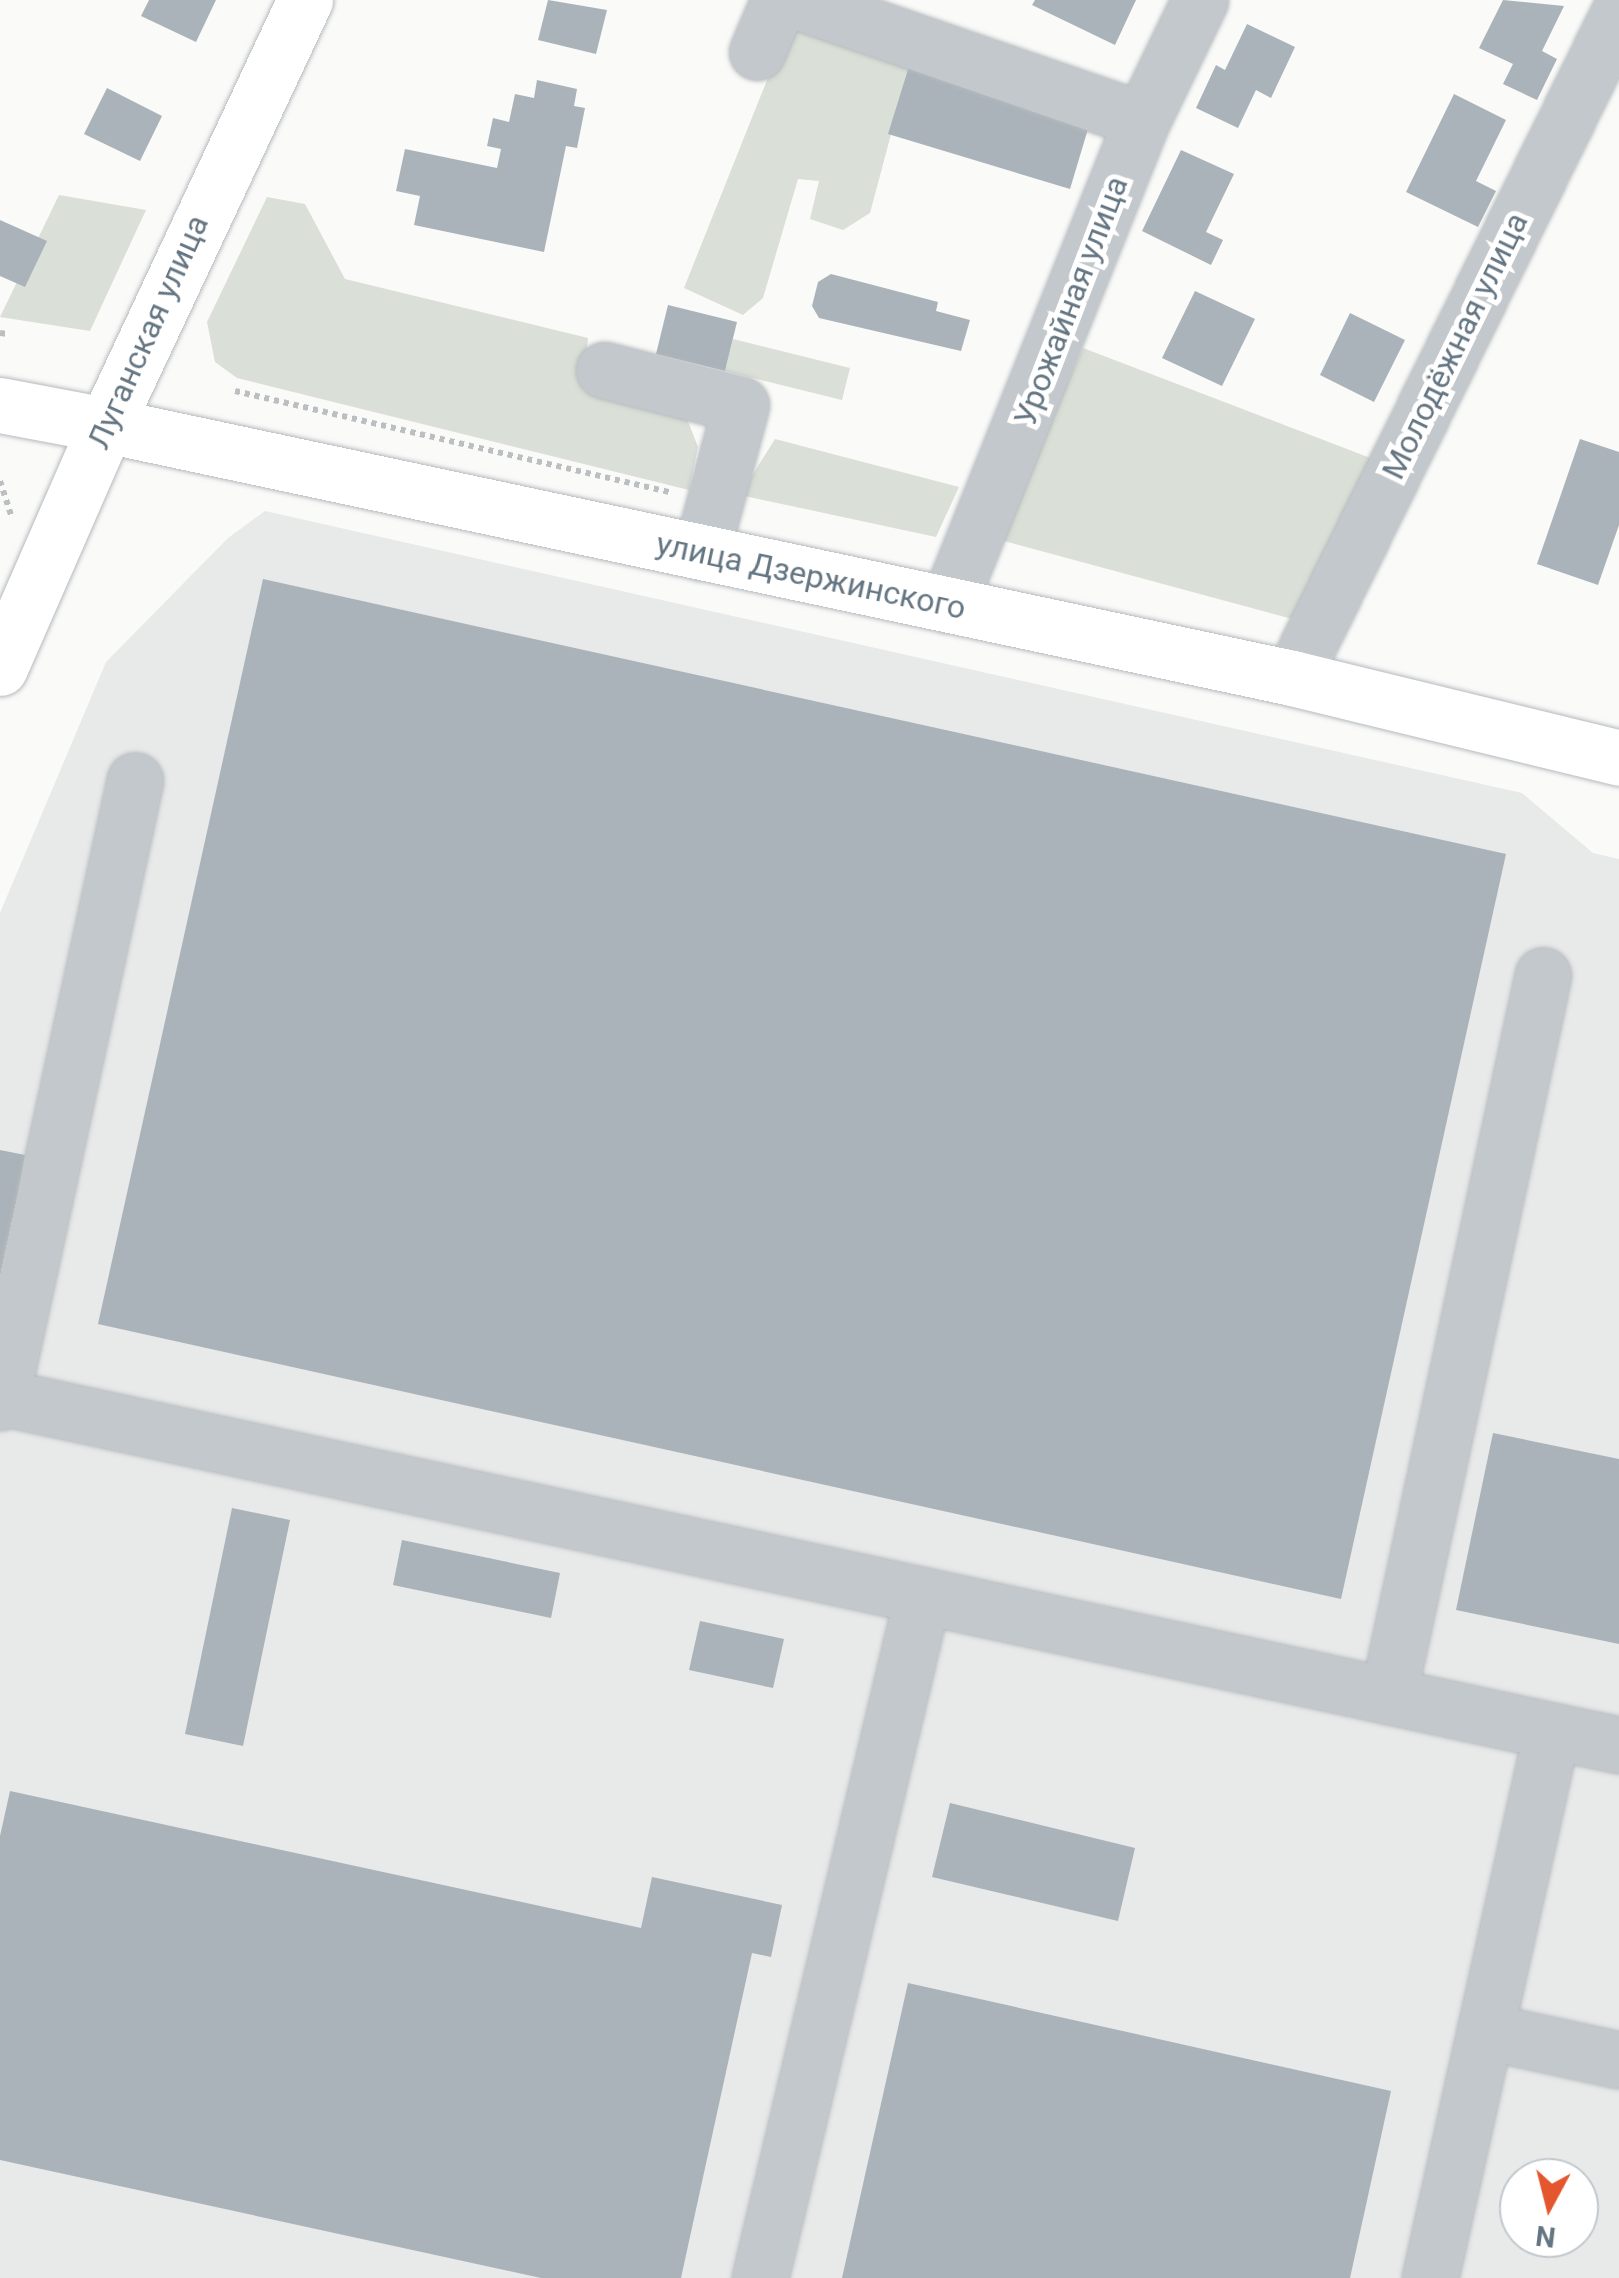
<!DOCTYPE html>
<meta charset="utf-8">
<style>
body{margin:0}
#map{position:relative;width:1619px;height:2278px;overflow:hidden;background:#fafaf8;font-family:Roboto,sans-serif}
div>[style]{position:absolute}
.built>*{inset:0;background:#e8e9e9}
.green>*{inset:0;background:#dadfd7}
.building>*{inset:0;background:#aab3b9}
.path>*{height:6px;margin-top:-3px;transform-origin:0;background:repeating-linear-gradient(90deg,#bbbfc2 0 5px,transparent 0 10px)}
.roads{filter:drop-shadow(0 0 2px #b5babe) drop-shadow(0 0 2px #b5babe)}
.minor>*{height:55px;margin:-27.5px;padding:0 27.5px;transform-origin:27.5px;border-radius:27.5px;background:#c3c8cc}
.major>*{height:55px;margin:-27.5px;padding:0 27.5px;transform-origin:27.5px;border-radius:27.5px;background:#fff}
.highway>*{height:55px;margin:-27.5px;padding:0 27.5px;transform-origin:27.5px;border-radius:27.5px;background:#fff}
span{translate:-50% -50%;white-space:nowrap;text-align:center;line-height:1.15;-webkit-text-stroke:10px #fff;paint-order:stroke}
.street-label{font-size:32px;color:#657683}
.north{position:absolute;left:1499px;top:2158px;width:100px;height:100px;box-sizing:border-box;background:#fff;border:2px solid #c1c8cd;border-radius:50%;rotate:187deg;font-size:28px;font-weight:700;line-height:40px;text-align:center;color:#657683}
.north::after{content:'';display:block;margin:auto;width:35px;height:45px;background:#e4572e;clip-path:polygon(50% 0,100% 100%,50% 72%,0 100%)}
</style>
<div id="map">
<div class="built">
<i style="clip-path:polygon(evenodd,265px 511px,1522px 793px,1593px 853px,1619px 859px,1619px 2278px,0 2278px,0 913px,106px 662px,228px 538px,265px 511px,1519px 2178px,1579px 2178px,1579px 2238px,1519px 2238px,1519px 2178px)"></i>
</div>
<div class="green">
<i style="clip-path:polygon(789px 25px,910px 63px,870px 213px,843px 230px,810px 219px,819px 181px,798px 179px,763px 298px,743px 315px,684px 288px)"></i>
<i style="clip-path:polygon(59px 195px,146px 210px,90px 331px,0 317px)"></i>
<i style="clip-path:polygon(267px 197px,305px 204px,345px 279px,588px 338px,583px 390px,686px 416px,698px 447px,689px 490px,237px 378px,215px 362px,207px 322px)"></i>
<i style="clip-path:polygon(733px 339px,850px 368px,842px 400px,725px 371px)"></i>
<i style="clip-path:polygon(1083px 348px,1373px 459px,1303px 622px,997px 539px)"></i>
<i style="clip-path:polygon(775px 439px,959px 487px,936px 537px,740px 495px)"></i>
</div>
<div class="building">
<i style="clip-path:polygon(149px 0,216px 0,196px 42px,141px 16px)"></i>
<i style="clip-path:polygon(548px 0,607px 10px,596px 54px,538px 40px)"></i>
<i style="clip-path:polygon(1035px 0,1136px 0,1115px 45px,1032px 5px)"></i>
<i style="clip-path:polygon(1503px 0,1564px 6px,1542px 51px,1557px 59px,1537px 100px,1503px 84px,1513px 64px,1479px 48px)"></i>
<i style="clip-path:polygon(1247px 24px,1295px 47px,1271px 98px,1256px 90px,1238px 128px,1196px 108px,1216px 65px,1225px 70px)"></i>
<i style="clip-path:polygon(910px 63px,1091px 119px,1070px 189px,888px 134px)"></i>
<i style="clip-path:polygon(537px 80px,577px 89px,574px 106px,585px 108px,577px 148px,566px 146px,544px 252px,414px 225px,420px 196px,396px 191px,405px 149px,497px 168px,501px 149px,487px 146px,493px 118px,509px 122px,515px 94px,534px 98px)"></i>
<i style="clip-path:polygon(107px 88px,162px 116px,140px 161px,84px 134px)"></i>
<i style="clip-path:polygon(1454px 94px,1506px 120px,1476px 181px,1496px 191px,1478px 227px,1406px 192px)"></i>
<i style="clip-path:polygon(1181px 150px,1234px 174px,1206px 232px,1223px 240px,1211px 265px,1142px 231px)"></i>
<i style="clip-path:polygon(0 220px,47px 241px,25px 287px,0 276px)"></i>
<i style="clip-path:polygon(831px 274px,938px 302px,936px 311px,970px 320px,961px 351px,819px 318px,812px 306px,818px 282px)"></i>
<i style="clip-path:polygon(1195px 291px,1255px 319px,1222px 386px,1162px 358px)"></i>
<i style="clip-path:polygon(668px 305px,737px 322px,725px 371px,656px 354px)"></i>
<i style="clip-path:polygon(1350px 313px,1405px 340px,1374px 402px,1320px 375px)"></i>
<i style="clip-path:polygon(1580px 439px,1619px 452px,1619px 525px,1598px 585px,1537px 564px)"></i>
<i style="clip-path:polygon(263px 579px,1506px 854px,1341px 1599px,98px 1324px)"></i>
<i style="clip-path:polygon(0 1150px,25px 1155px,2px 1278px,0 1278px)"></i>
<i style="clip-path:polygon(1493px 1433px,1619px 1459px,1619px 1644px,1456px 1610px)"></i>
<i style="clip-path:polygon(232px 1508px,290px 1520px,243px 1746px,185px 1734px)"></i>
<i style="clip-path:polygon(402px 1540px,560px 1573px,551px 1618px,393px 1585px)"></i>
<i style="clip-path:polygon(700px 1621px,784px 1639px,773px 1688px,689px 1670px)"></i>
<i style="clip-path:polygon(10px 1791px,641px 1928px,652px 1877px,782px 1905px,771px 1957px,752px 1953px,681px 2278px,541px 2278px,0 2160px,0 1836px)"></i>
<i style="clip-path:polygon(950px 1803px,1135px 1848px,1118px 1921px,932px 1877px)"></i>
<i style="clip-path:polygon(908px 1983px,1391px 2091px,1350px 2278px,842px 2278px)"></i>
</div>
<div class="path">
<i style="left:0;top:333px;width:8px;rotate:7deg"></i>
<i style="left:235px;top:391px;width:446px;rotate:13.1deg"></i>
<i style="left:0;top:481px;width:39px;rotate:72deg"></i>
</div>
<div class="roads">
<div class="minor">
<i style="left:794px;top:0;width:368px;rotate:19deg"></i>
<i style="left:757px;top:52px;width:56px;rotate:-67.1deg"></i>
<i style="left:604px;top:370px;width:141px;rotate:14.3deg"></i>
<i style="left:741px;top:405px;width:153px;rotate:105.1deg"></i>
<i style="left:948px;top:605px;width:522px;rotate:-68.2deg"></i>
<i style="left:1142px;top:120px;width:133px;rotate:-64.2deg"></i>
<i style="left:1292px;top:678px;width:741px;rotate:-63.82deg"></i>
<i style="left:1px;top:1397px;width:1587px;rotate:12.15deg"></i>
<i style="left:0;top:1402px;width:636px;rotate:-77.75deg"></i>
<i style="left:1388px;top:1696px;width:737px;rotate:-77.87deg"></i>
<i style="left:1485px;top:2031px;width:137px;rotate:12.2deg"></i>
<i style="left:760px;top:2278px;width:702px;rotate:-76.58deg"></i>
<i style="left:1430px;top:2278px;width:560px;rotate:-77.43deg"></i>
<i style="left:1552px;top:1731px;width:68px;rotate:11.8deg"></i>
</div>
<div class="major">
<i style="left:0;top:405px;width:108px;rotate:10.7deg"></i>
<i style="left:106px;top:425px;width:265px;rotate:113.6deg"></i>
</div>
<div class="highway">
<i style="left:305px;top:0;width:469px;rotate:115.1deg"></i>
<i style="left:106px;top:425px;width:1213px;rotate:12.04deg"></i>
<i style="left:1292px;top:678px;width:337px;rotate:13.7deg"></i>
</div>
</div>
<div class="street-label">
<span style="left:1071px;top:301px;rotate:-69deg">Урожайная улица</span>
<span style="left:148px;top:332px;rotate:-66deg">Луганская улица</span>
<span style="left:1455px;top:346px;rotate:-64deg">Молодёжная улица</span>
<span style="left:811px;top:576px;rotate:12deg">улица Дзержинского</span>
</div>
<div class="north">N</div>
</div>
